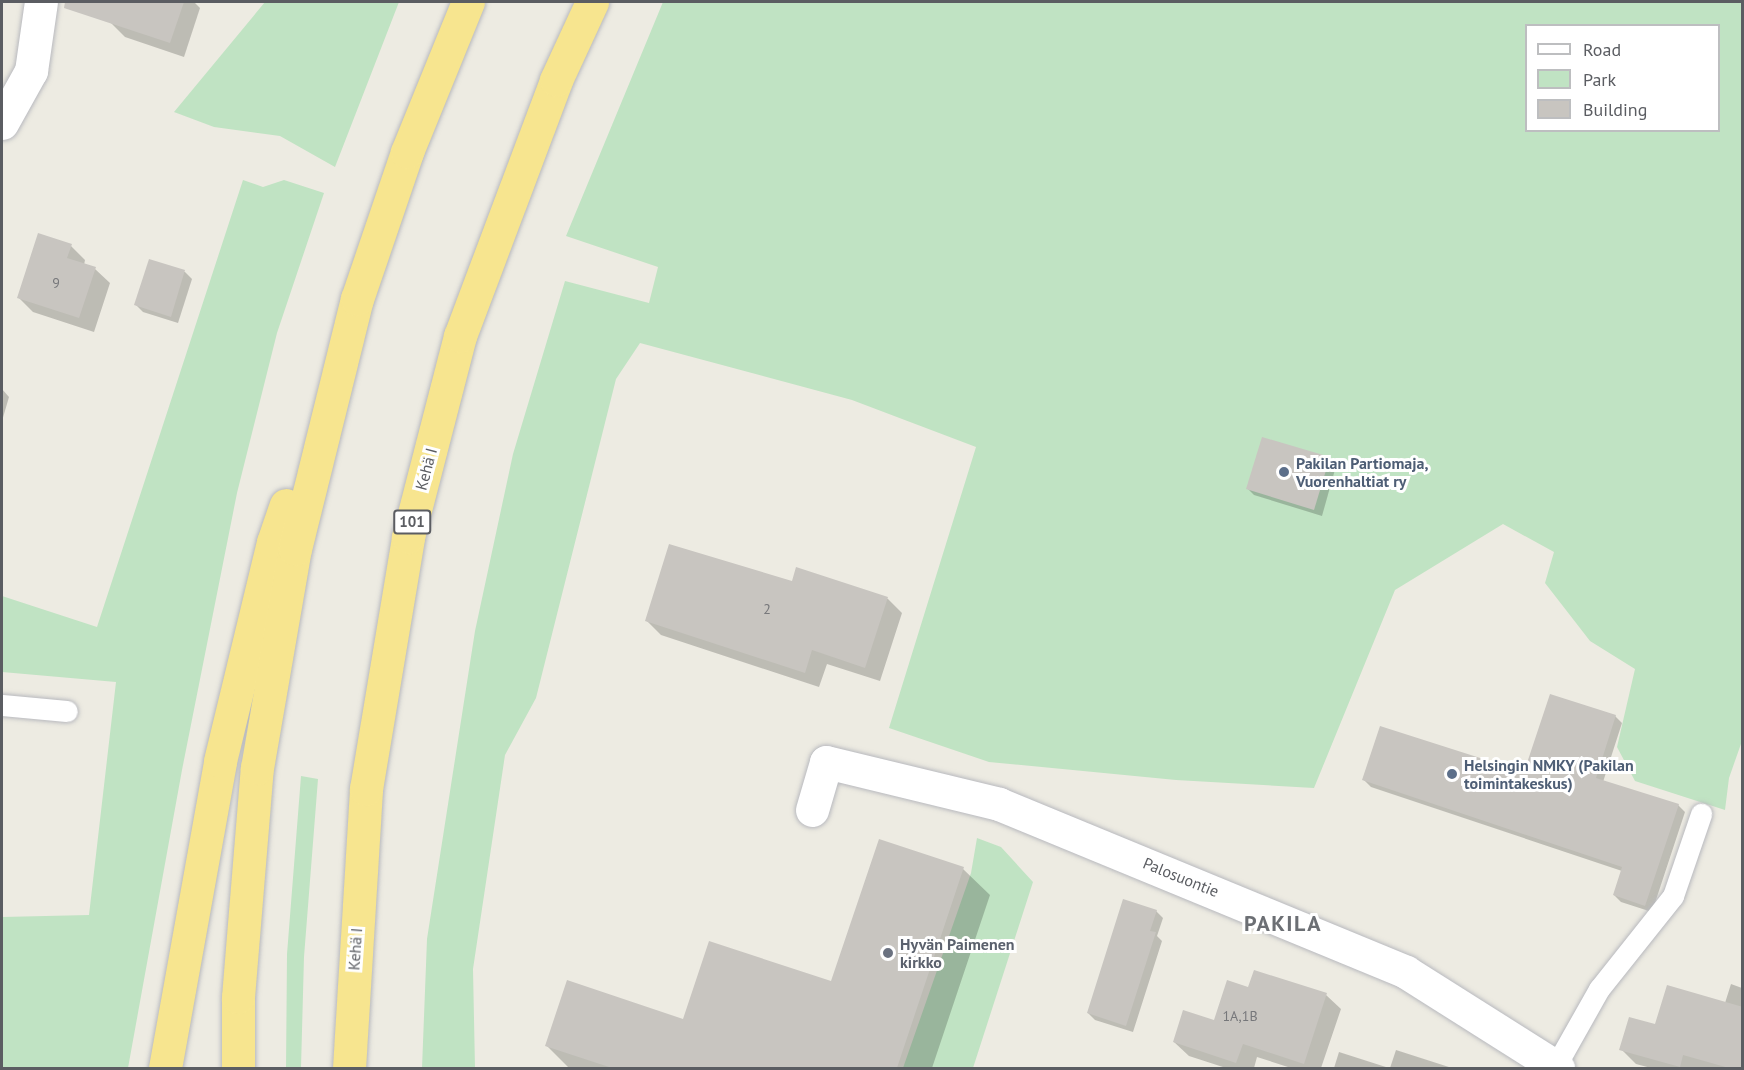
<!DOCTYPE html>
<meta charset="utf-8">
<style>
body{margin:0}
#map{position:relative;width:1744px;height:1070px;overflow:hidden;background:#edebe2;font-family:"PT Sans",sans-serif}
div>[style]{position:absolute}
.green>*{inset:0;background:#c0e3c3}
.shadow>*{inset:0;background:#0003}
.building>*{inset:0;background:#c8c5c0}
.roads{filter:drop-shadow(0 0 2px #b8b9be) drop-shadow(0 0 2px #b8b9be)}
.lane>*{height:21px;margin:-10.5px;padding:0 10.5px;transform-origin:10.5px;border-radius:10.5px;background:#fff}
.street>*{height:33px;margin:-16.5px;padding:0 16.5px;transform-origin:16.5px;border-radius:16.5px;background:#fff}
.highway>*{height:33px;margin:-16.5px;padding:0 16.5px;transform-origin:16.5px;border-radius:16.5px;background:#f7e58f}
.dots>*{width:16px;height:16px;translate:-50% -50%;box-sizing:border-box;border:3px solid #fff;border-radius:50%}
span{translate:-50% -50%;white-space:nowrap;text-align:center;line-height:1.15;-webkit-text-stroke:6px #fff;paint-order:stroke}
.number-label{font-size:14px;color:#76777a}
.number-label span{-webkit-text-stroke-width:0}
.shield-label span{padding:2px 4px;background:#fff;border:2px solid;border-radius:4px;-webkit-text-stroke-width:0}
.shield-label{font-size:15px;color:#5b5d62;font-weight:700}
.service-label{font-size:16px;color:#4e5e75;font-weight:700}
.left{translate:0 -50%;text-align:left}
.street-label{font-size:16px;color:#5b5d62}
.worship-label{font-size:16px;color:#5b616d;font-weight:700}
.district-label{font-size:22px;color:#6c6f74;font-weight:700;letter-spacing:1.5px}
.frame{position:absolute;inset:0;border:3px solid #5b5d62;pointer-events:none}
.legend{position:absolute;left:1525px;top:24px;width:195px;height:108px;box-sizing:border-box;background:#fff;border:2px solid #bdbec0;margin:0;padding:8px 10px;list-style:none;font-size:18px;color:#5b5d62}
.legend li{display:flex;align-items:center;gap:12px;height:30px}
.legend b{width:30px;border:2px solid #bdbec0}
</style>
<div id="map">
<div class="green">
<i style="clip-path:polygon(265px 2px,399px 2px,335px 167px,280px 136px,214px 127px,174px 112px)"></i>
<i style="clip-path:polygon(evenodd,663px 2px,1742px 2px,1742px 741px,1729px 778px,1725px 810px,1635px 781px,1617px 747px,1635px 669px,1590px 641px,1545px 583px,1554px 552px,1503px 524px,1395px 590px,1314px 788px,1176px 780px,989px 762px,889px 728px,976px 447px,852px 400px,640px 343px,616px 379px,536px 698px,505px 755px,473px 969px,475px 1068px,422px 1068px,427px 939px,475px 631px,513px 454px,565px 281px,649px 303px,658px 267px,566px 236px,663px 2px,1526px 26px,1718px 26px,1718px 130px,1526px 130px,1526px 26px)"></i>
<i style="clip-path:polygon(243px 180px,263px 187px,284px 180px,324px 193px,277px 333px,237px 493px,182px 770px,128px 1068px,2px 1068px,2px 917px,89px 915px,116px 682px,2px 672px,2px 596px,97px 627px)"></i>
<i style="clip-path:polygon(301px 776px,318px 779px,304px 957px,301px 1068px,286px 1068px,287px 954px)"></i>
<i style="clip-path:polygon(977px 838px,1001px 847px,1033px 882px,973px 1068px,903px 1068px,971px 873px)"></i>
</div>
<div class="shadow">
<i style="clip-path:polygon(118px 2px,194px 2px,200px 8px,184px 57px,125px 37px,111px 23px)"></i>
<i style="clip-path:polygon(71px 246px,85px 260px,84px 265px,95px 269px,110px 283px,94px 332px,33px 312px,19px 298px)"></i>
<i style="clip-path:polygon(150px 261px,185px 272px,192px 279px,178px 323px,143px 312px,136px 305px)"></i>
<i style="clip-path:polygon(2px 389px,9px 397px,2px 421px)"></i>
<i style="clip-path:polygon(1329px 459px,1336px 466px,1322px 516px,1254px 495px,1247px 488px)"></i>
<i style="clip-path:polygon(797px 569px,888px 599px,902px 613px,880px 681px,827px 664px,819px 687px,661px 635px,647px 621px,793px 583px)"></i>
<i style="clip-path:polygon(1615px 716px,1622px 723px,1603px 782px,1678px 805px,1685px 812px,1652px 912px,1621px 902px,1614px 895px,1622px 871px,1371px 787px,1364px 780px,1525px 774px)"></i>
<i style="clip-path:polygon(963px 869px,990px 895px,932px 1068px,569px 1068px,547px 1046px,684px 1021px,832px 983px)"></i>
<i style="clip-path:polygon(1156px 911px,1163px 918px,1157px 936px,1162px 941px,1133px 1032px,1095px 1020px,1088px 1013px)"></i>
<i style="clip-path:polygon(1731px 984px,1742px 988px,1742px 1068px,1651px 1068px,1636px 1064px,1621px 1049px,1657px 1026px,1725px 1003px)"></i>
<i style="clip-path:polygon(1249px 989px,1326px 995px,1341px 1009px,1321px 1068px,1291px 1068px,1257px 1057px,1254px 1068px,1226px 1068px,1189px 1056px,1174px 1042px,1215px 1022px)"></i>
<i style="clip-path:polygon(1396px 1050px,1452px 1068px,1390px 1068px)"></i>
<i style="clip-path:polygon(1339px 1052px,1389px 1068px,1334px 1068px)"></i>
</div>
<div class="building">
<i style="clip-path:polygon(65px 2px,184px 2px,170px 43px,64px 8px)"></i>
<i style="clip-path:polygon(38px 233px,72px 244px,67px 258px,96px 267px,79px 318px,17px 298px)"></i>
<i style="clip-path:polygon(149px 259px,185px 270px,171px 317px,134px 305px)"></i>
<i style="clip-path:polygon(1262px 437px,1330px 457px,1314px 510px,1246px 489px)"></i>
<i style="clip-path:polygon(669px 544px,792px 581px,796px 567px,888px 597px,865px 668px,812px 650px,805px 673px,645px 621px)"></i>
<i style="clip-path:polygon(1550px 694px,1616px 715px,1596px 778px,1679px 804px,1645px 906px,1613px 895px,1622px 867px,1362px 780px,1380px 726px,1524px 772px)"></i>
<i style="clip-path:polygon(879px 839px,964px 867px,897px 1068px,612px 1068px,545px 1046px,567px 980px,683px 1019px,709px 941px,831px 981px)"></i>
<i style="clip-path:polygon(1123px 899px,1157px 910px,1150px 931px,1156px 932px,1126px 1026px,1087px 1013px)"></i>
<i style="clip-path:polygon(1254px 970px,1327px 993px,1304px 1064px,1243px 1044px,1236px 1063px,1173px 1042px,1183px 1010px,1214px 1020px,1227px 980px,1248px 987px)"></i>
<i style="clip-path:polygon(1667px 985px,1743px 1007px,1743px 1068px,1729px 1068px,1683px 1055px,1680px 1067px,1619px 1050px,1629px 1017px,1655px 1024px)"></i>
</div>
<div class="roads">
<div class="lane">
<i style="left:2px;top:705px;width:65px;rotate:5.3deg"></i>
<i style="left:1555px;top:1067px;width:90px;rotate:-60.6deg"></i>
<i style="left:1599px;top:989px;width:119px;rotate:-51.5deg"></i>
<i style="left:1673px;top:896px;width:87px;rotate:-71.1deg"></i>
</div>
<div class="street">
<i style="left:2px;top:123px;width:60px;rotate:-60.9deg"></i>
<i style="left:31px;top:71px;width:70px;rotate:-81.8deg"></i>
<i style="left:812px;top:810px;width:50px;rotate:-73.7deg"></i>
<i style="left:826px;top:762px;width:178px;rotate:13.6deg"></i>
<i style="left:999px;top:804px;width:440px;rotate:22.4deg"></i>
<i style="left:1406px;top:972px;width:180px;rotate:32.3deg"></i>
</div>
<div class="highway">
<i style="left:165px;top:1068px;width:312px;rotate:-79.8deg"></i>
<i style="left:220px;top:761px;width:225px;rotate:-76.4deg"></i>
<i style="left:273px;top:542px;width:39px;rotate:-71deg"></i>
<i style="left:238px;top:1068px;width:71px;rotate:-90deg"></i>
<i style="left:238px;top:997px;width:230px;rotate:-85.3deg"></i>
<i style="left:257px;top:768px;width:222px;rotate:-80.2deg"></i>
<i style="left:295px;top:549px;width:258px;rotate:-76.1deg"></i>
<i style="left:357px;top:299px;width:155px;rotate:-71.2deg"></i>
<i style="left:407px;top:152px;width:162px;rotate:-67.9deg"></i>
<i style="left:349px;top:1068px;width:280px;rotate:-86.5deg"></i>
<i style="left:366px;top:789px;width:255px;rotate:-80.5deg"></i>
<i style="left:408px;top:537px;width:208px;rotate:-75.5deg"></i>
<i style="left:460px;top:336px;width:273px;rotate:-69.4deg"></i>
<i style="left:556px;top:80px;width:86px;rotate:-65.2deg"></i>
</div>
</div>
<div class="dots">
<i style="left:1284px;top:472px;background:#5c6f8a"></i>
<i style="left:1452px;top:774px;background:#5c6f8a"></i>
<i style="left:888px;top:953px;background:#6b7280"></i>
</div>
<div class="number-label">
<span style="left:56px;top:283px">9</span>
<span style="left:767px;top:609px">2</span>
<span style="left:1240px;top:1016px">1A,1B</span>
</div>
<div class="shield-label">
<span style="left:412px;top:522px">101</span>
</div>
<div class="service-label">
<span class="left" style="left:1296px;top:472px">Pakilan Partiomaja,<br>Vuorenhaltiat ry</span>
<span class="left" style="left:1464px;top:774px">Helsingin NMKY (Pakilan<br>toimintakeskus)</span>
</div>
<div class="street-label">
<span style="left:426px;top:469px;rotate:-75deg">Kehä I</span>
<span style="left:1181px;top:877px;rotate:22deg">Palosuontie</span>
<span style="left:355px;top:949px;rotate:-86deg">Kehä I</span>
</div>
<div class="worship-label">
<span class="left" style="left:900px;top:953px">Hyvän Paimenen<br>kirkko</span>
</div>
<div class="district-label">
<span style="left:1283px;top:924px">PAKILA</span>
</div>
<div class="frame"></div>
<ul class="legend">
<li><b style="height:8px;background:#fff"></b>Road</li>
<li><b style="height:16px;background:#c0e3c3"></b>Park</li>
<li><b style="height:16px;background:#c8c5c0"></b>Building</li>
</ul>
</div>
